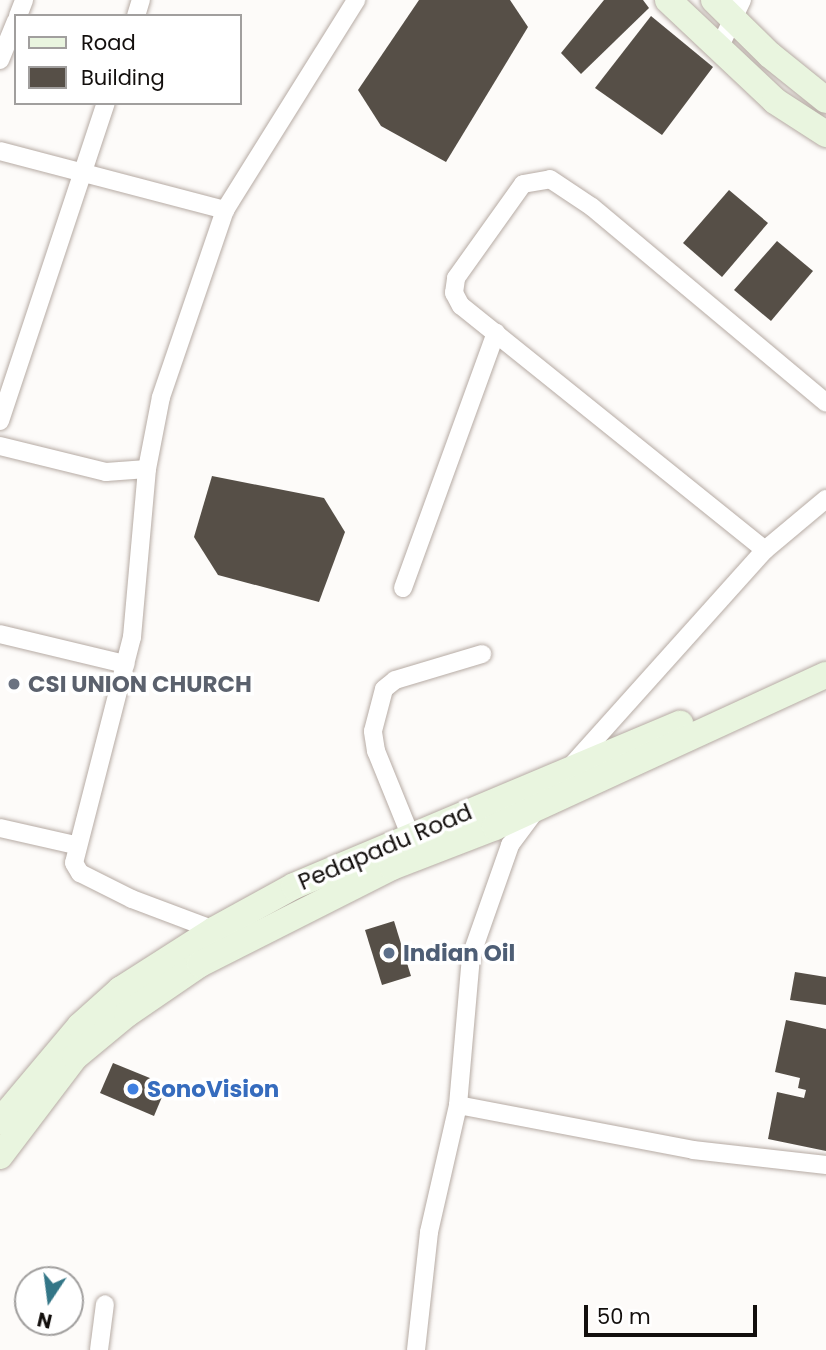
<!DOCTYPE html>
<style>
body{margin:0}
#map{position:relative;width:826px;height:1350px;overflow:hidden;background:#fdfbf9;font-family:Poppins,sans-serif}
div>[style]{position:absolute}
.building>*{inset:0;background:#564f47}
.roads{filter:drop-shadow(0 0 2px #b6aba4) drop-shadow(0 0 2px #b6aba4)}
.minor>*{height:18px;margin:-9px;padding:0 9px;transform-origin:9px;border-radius:9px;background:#fff}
.secondary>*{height:26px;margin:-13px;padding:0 13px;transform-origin:13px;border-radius:13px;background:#e9f5df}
.dots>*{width:19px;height:19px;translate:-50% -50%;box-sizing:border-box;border:4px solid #fff;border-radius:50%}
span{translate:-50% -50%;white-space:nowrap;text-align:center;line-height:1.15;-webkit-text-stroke:7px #fff;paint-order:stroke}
.worship-label{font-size:23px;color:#5b616d;font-weight:700}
.left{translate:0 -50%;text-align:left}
.street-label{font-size:23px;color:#130f0d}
.service-label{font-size:23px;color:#4e5e75;font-weight:700}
.shop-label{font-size:23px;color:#366cbe;font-weight:700}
.legend{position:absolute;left:14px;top:14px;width:228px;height:91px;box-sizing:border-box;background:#fff;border:2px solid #a19f9e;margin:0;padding:9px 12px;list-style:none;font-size:21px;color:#130f0d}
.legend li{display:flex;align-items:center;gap:14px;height:35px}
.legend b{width:35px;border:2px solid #a19f9e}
.north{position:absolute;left:14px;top:1266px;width:70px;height:70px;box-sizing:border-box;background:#fff;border:2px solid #a19f9e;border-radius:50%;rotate:193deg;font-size:19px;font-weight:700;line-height:28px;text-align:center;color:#130f0d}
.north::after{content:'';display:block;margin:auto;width:24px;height:32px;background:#337687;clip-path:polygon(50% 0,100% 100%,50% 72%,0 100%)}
.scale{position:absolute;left:584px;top:1305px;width:173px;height:32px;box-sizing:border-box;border:4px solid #130f0d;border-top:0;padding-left:9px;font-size:21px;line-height:24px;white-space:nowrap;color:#130f0d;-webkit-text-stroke:5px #fff;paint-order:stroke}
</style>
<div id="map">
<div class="building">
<i style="clip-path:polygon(419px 0,510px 0,528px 27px,446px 162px,381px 126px,358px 90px)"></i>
<i style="clip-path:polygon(604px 0,643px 0,649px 8px,581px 74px,561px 53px)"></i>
<i style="clip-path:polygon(651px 16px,713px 67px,662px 135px,595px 88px)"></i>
<i style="clip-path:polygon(729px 190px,768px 223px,722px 277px,683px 243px)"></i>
<i style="clip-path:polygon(777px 241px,813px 271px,771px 321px,734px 290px)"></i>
<i style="clip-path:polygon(212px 476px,324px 498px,345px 532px,319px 602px,218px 575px,194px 537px)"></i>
<i style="clip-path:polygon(394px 921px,411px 976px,382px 985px,365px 930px)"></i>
<i style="clip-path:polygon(795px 972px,826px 977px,826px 1005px,790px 1000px)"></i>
<i style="clip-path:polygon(786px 1020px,826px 1029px,826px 1151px,768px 1139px,777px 1092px,804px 1098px,806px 1090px,798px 1088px,800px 1078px,775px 1072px)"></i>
<i style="clip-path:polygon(113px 1063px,167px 1085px,154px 1116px,100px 1093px)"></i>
</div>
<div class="roads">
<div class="minor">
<i style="left:18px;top:16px;width:17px;rotate:-69deg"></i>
<i style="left:136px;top:16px;width:17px;rotate:-73deg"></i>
<i style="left:719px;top:48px;width:53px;rotate:-64.4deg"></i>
<i style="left:0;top:60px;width:42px;rotate:-67.7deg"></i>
<i style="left:0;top:151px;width:233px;rotate:14.7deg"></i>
<i style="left:0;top:421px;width:335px;rotate:-71.6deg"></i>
<i style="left:0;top:446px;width:109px;rotate:13.8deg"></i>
<i style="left:106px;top:472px;width:41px;rotate:-4.2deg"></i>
<i style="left:147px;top:469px;width:73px;rotate:-79deg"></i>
<i style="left:161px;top:397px;width:198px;rotate:-71.1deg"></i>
<i style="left:225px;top:210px;width:248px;rotate:-58deg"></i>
<i style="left:147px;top:469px;width:169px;rotate:95.1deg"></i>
<i style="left:132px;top:637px;width:233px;rotate:104.4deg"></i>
<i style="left:74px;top:863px;width:12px;rotate:59deg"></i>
<i style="left:80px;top:873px;width:58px;rotate:26.6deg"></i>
<i style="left:132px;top:899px;width:88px;rotate:20.7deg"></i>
<i style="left:765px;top:550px;width:390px;rotate:-141.2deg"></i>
<i style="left:461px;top:306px;width:15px;rotate:-118deg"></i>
<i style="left:454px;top:293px;width:15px;rotate:-82deg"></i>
<i style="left:456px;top:278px;width:115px;rotate:-54.5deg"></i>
<i style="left:523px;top:184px;width:27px;rotate:-10deg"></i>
<i style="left:550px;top:179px;width:50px;rotate:33.7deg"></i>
<i style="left:592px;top:207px;width:305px;rotate:39.9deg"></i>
<i style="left:403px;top:588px;width:272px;rotate:-70deg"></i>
<i style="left:0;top:634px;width:129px;rotate:13.5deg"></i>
<i style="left:571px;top:766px;width:290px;rotate:-48.1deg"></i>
<i style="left:765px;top:550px;width:80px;rotate:-39.9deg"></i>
<i style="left:0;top:828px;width:77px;rotate:12.8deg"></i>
<i style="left:411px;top:837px;width:93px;rotate:-112.1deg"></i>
<i style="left:376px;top:751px;width:20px;rotate:-99deg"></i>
<i style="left:373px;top:731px;width:43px;rotate:-75.3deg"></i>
<i style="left:384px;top:689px;width:14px;rotate:-39deg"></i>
<i style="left:395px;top:680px;width:91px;rotate:-16.6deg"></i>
<i style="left:458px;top:1105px;width:239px;rotate:10.8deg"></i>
<i style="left:693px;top:1150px;width:134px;rotate:6.4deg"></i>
<i style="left:99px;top:1350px;width:46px;rotate:-82.6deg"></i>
<i style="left:416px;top:1350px;width:119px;rotate:-83.7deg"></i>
<i style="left:429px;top:1232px;width:130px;rotate:-77.1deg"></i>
<i style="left:458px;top:1105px;width:150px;rotate:-85deg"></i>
<i style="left:471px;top:956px;width:118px;rotate:-70.6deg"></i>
<i style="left:510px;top:845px;width:44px;rotate:-53.4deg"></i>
</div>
<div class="secondary">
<i style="left:668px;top:0;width:147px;rotate:43.3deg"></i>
<i style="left:775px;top:101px;width:61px;rotate:32.9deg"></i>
<i style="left:714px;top:0;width:78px;rotate:44.5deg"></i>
<i style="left:770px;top:55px;width:72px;rotate:38.8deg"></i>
<i style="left:0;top:1121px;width:124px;rotate:-49.9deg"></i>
<i style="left:80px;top:1026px;width:54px;rotate:-42deg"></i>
<i style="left:120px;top:990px;width:112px;rotate:-32.6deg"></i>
<i style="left:214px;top:930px;width:91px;rotate:-28.8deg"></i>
<i style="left:294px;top:886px;width:419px;rotate:-22.8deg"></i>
<i style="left:0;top:1156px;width:124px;rotate:-52.9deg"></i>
<i style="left:75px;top:1057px;width:67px;rotate:-39.6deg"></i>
<i style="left:127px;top:1014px;width:88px;rotate:-34.4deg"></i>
<i style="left:200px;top:964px;width:215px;rotate:-26.8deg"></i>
<i style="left:392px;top:867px;width:110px;rotate:-21.2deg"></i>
<i style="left:495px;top:827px;width:364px;rotate:-24.7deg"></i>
</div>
</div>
<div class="dots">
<i style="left:14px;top:684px;background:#6b7280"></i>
<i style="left:389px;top:953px;background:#5c6f8a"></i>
<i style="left:133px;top:1089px;background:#3f7fe0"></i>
</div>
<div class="worship-label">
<span class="left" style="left:28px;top:684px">CSI UNION CHURCH</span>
</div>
<div class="street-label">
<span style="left:385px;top:847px;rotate:-23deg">Pedapadu Road</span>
</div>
<div class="service-label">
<span class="left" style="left:403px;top:953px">Indian Oil</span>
</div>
<div class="shop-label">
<span class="left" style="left:147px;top:1089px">SonoVision</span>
</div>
<ul class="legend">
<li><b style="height:9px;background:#e9f5df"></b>Road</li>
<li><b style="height:19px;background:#564f47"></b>Building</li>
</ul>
<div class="north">N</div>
<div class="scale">50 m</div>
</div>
